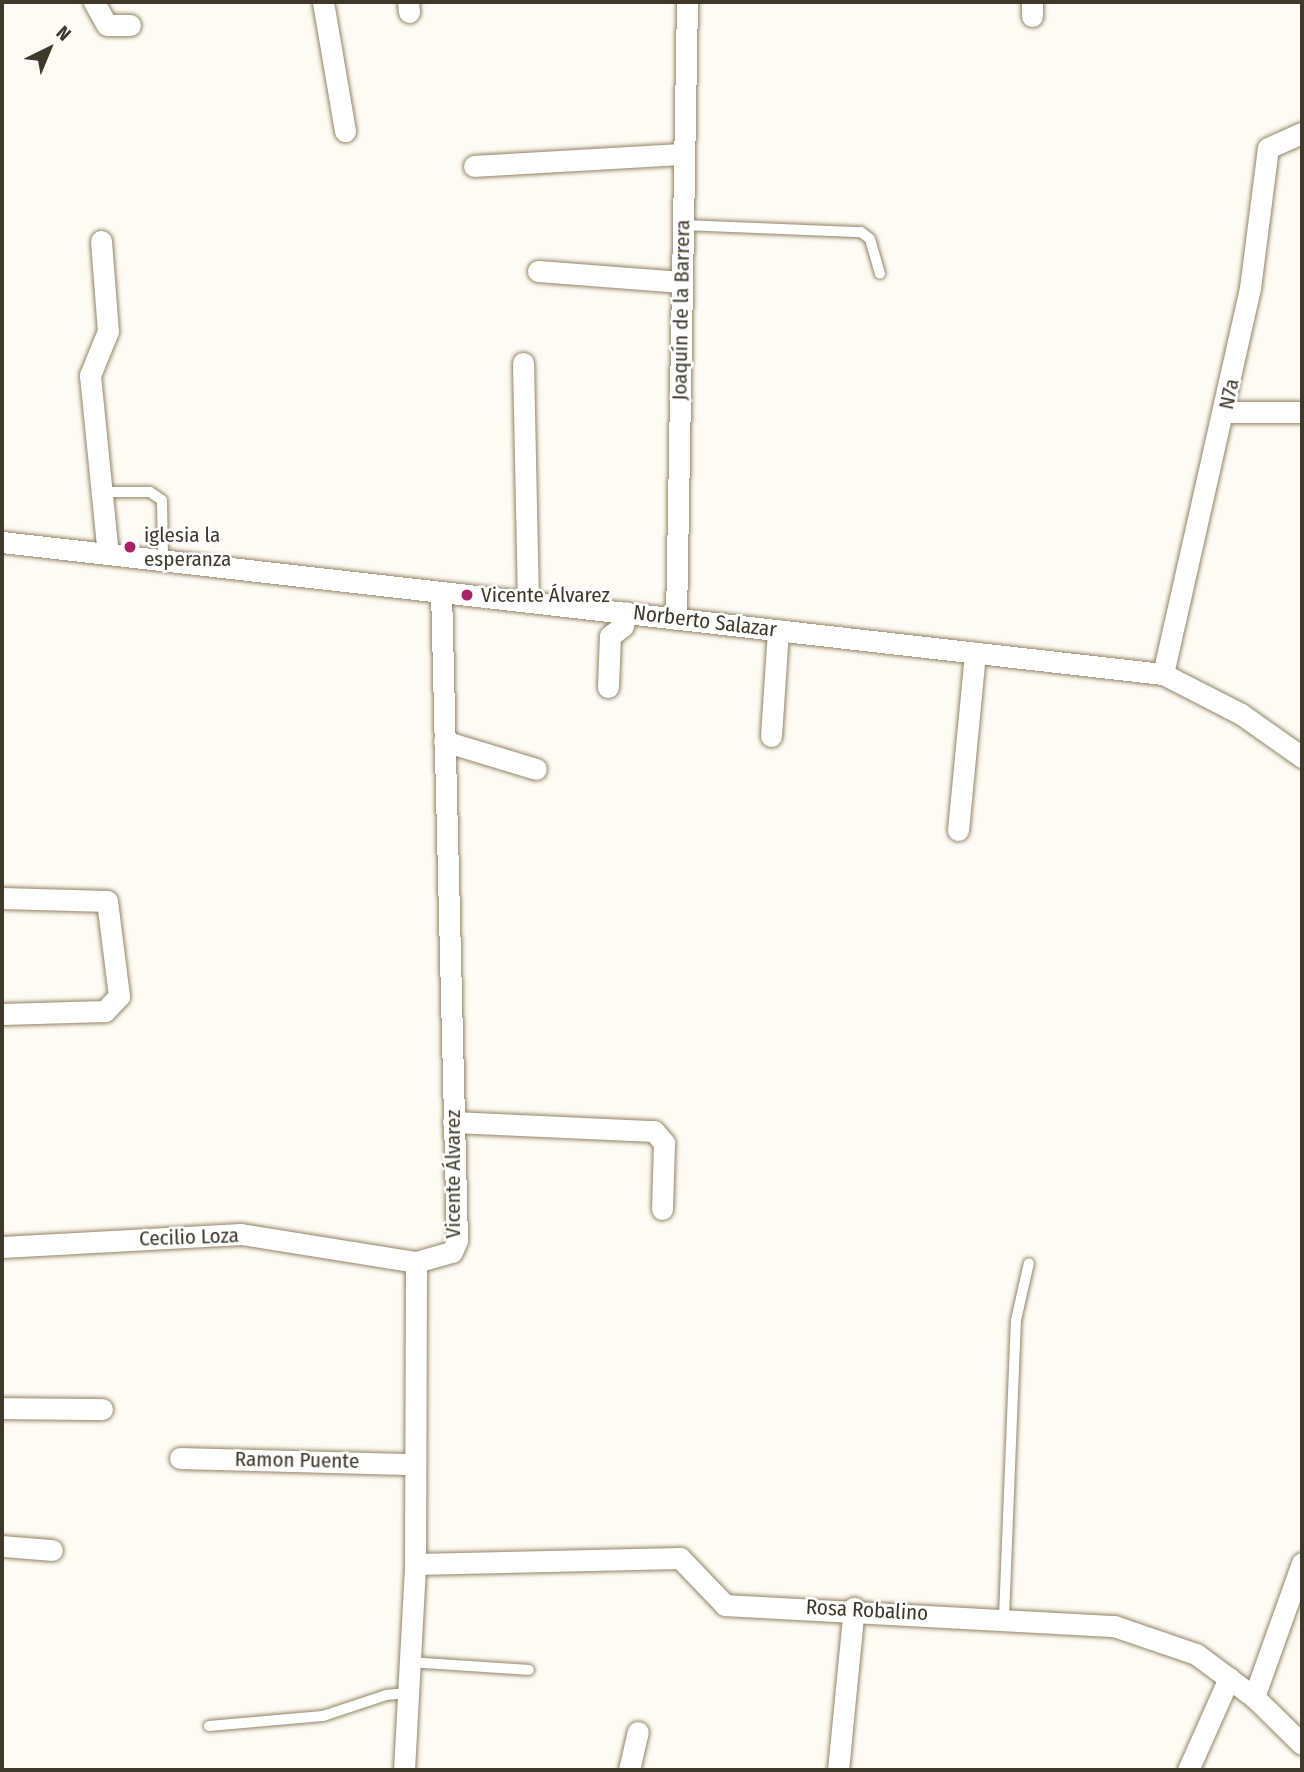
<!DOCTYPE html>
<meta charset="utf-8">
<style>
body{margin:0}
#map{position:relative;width:1304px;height:1772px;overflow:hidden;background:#fefbf4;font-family:"Fira Sans Condensed",sans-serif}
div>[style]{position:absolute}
.roads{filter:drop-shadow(0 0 2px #918465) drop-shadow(0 0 2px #918465)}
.lane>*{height:10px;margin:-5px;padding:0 5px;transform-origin:5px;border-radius:5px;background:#fff}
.street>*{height:21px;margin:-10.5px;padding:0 10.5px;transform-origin:10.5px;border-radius:10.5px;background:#fff}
.dots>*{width:19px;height:19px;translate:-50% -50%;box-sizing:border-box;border:4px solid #fff;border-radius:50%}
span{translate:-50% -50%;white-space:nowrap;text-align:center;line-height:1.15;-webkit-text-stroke:5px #fff;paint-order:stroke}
.street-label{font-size:21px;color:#3e382b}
.poi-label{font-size:21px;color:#3e382b}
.left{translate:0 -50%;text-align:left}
.frame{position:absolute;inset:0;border:4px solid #3e382b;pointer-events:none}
.north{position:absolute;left:14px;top:14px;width:70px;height:70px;-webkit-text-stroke:5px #fff;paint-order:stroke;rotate:43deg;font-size:19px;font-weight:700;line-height:28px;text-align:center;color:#3e382b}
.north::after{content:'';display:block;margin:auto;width:24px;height:32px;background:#3e382b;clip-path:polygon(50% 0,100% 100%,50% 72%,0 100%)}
</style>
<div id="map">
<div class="roads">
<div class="lane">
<i style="left:683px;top:225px;width:178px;rotate:2.3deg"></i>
<i style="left:861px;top:232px;width:11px;rotate:38deg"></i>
<i style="left:870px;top:239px;width:36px;rotate:74deg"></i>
<i style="left:104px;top:492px;width:46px"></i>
<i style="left:150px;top:492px;width:14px;rotate:34deg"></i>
<i style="left:162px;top:500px;width:60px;rotate:89deg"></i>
<i style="left:1004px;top:1617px;width:297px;rotate:-87.7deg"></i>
<i style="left:1016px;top:1320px;width:58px;rotate:-77.2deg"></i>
<i style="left:410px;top:1662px;width:119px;rotate:3.8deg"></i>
<i style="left:209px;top:1726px;width:114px;rotate:-5deg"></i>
<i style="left:323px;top:1716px;width:66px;rotate:-18.4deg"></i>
<i style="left:386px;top:1695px;width:22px;rotate:-5deg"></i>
</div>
<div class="street">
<i style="left:94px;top:2px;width:26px;rotate:61deg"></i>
<i style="left:107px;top:25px;width:23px"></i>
<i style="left:323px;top:2px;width:131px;rotate:80.3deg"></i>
<i style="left:408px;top:2px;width:10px;rotate:84deg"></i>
<i style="left:1032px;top:16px;width:14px;rotate:-90deg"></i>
<i style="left:474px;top:166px;width:210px;rotate:-3.3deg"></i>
<i style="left:101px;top:241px;width:90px;rotate:85.6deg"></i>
<i style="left:108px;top:331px;width:48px;rotate:112.2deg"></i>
<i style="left:90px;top:375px;width:180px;rotate:84.3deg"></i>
<i style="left:538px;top:271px;width:144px;rotate:4.4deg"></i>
<i style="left:523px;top:363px;width:238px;rotate:88.8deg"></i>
<i style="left:1225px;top:412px;width:77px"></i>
<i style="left:2px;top:542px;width:1168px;rotate:6.49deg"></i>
<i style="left:1163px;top:674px;width:88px;rotate:27.1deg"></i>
<i style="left:1241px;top:714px;width:75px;rotate:35.2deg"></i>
<i style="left:676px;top:619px;width:617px;rotate:-88.98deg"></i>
<i style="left:1163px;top:674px;width:396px;rotate:-77.3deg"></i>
<i style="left:1250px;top:288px;width:141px;rotate:-82.7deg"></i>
<i style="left:1268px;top:148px;width:37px;rotate:-24deg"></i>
<i style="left:608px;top:687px;width:51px;rotate:-87.8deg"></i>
<i style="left:610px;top:636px;width:16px;rotate:-38deg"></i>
<i style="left:623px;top:626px;width:14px;rotate:-78deg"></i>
<i style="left:771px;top:736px;width:106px;rotate:-86.2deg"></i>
<i style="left:444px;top:741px;width:96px;rotate:16.9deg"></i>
<i style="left:958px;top:830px;width:178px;rotate:-84.5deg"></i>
<i style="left:2px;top:898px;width:105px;rotate:1.6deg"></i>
<i style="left:107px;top:901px;width:96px;rotate:82.8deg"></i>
<i style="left:119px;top:996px;width:21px;rotate:133deg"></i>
<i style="left:105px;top:1011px;width:103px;rotate:178.3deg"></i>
<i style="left:453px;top:1122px;width:201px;rotate:2.6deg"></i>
<i style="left:654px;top:1131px;width:16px;rotate:50deg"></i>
<i style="left:664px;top:1143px;width:66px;rotate:91.7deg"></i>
<i style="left:2px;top:1247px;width:239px;rotate:-3.1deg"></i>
<i style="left:241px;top:1234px;width:177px;rotate:9.1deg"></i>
<i style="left:416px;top:1262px;width:37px;rotate:-16deg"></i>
<i style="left:452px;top:1252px;width:13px;rotate:-67deg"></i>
<i style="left:457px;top:1240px;width:648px;rotate:-91.41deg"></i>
<i style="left:2px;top:1408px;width:100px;rotate:0.6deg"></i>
<i style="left:180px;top:1458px;width:234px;rotate:1.5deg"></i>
<i style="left:2px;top:1546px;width:50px;rotate:4.6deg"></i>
<i style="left:415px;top:1564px;width:265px;rotate:-1.3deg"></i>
<i style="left:680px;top:1558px;width:65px;rotate:46.2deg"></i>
<i style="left:725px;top:1605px;width:390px;rotate:3.1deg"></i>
<i style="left:1114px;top:1626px;width:87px;rotate:18.9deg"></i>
<i style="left:1196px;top:1654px;width:72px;rotate:36.6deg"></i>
<i style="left:1254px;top:1697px;width:67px;rotate:44.4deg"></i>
<i style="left:1254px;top:1697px;width:142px;rotate:-70.3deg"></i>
<i style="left:404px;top:1770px;width:206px;rotate:-86.9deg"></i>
<i style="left:415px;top:1564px;width:302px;rotate:-89.8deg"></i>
<i style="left:629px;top:1770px;width:39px;rotate:-77deg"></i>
<i style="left:838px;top:1770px;width:163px;rotate:-84.4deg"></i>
<i style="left:1188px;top:1770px;width:101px;rotate:-66deg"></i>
</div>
</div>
<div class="dots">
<i style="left:130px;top:547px;background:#aa2167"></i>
<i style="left:467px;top:595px;background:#aa2167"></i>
</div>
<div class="street-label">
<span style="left:681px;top:310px;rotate:-89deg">Joaquín de la Barrera</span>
<span style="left:1229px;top:394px;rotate:-78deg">N7a</span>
<span style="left:705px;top:621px;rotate:7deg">Norberto Salazar</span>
<span style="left:453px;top:1174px;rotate:-90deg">Vicente Álvarez</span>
<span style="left:189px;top:1237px;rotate:-2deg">Cecilio Loza</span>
<span style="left:297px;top:1460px;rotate:1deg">Ramon Puente</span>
<span style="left:867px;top:1610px;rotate:3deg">Rosa Robalino</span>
</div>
<div class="poi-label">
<span class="left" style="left:144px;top:547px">iglesia la<br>esperanza</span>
<span class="left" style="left:481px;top:595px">Vicente Álvarez</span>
</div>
<div class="frame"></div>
<div class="north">N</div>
</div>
